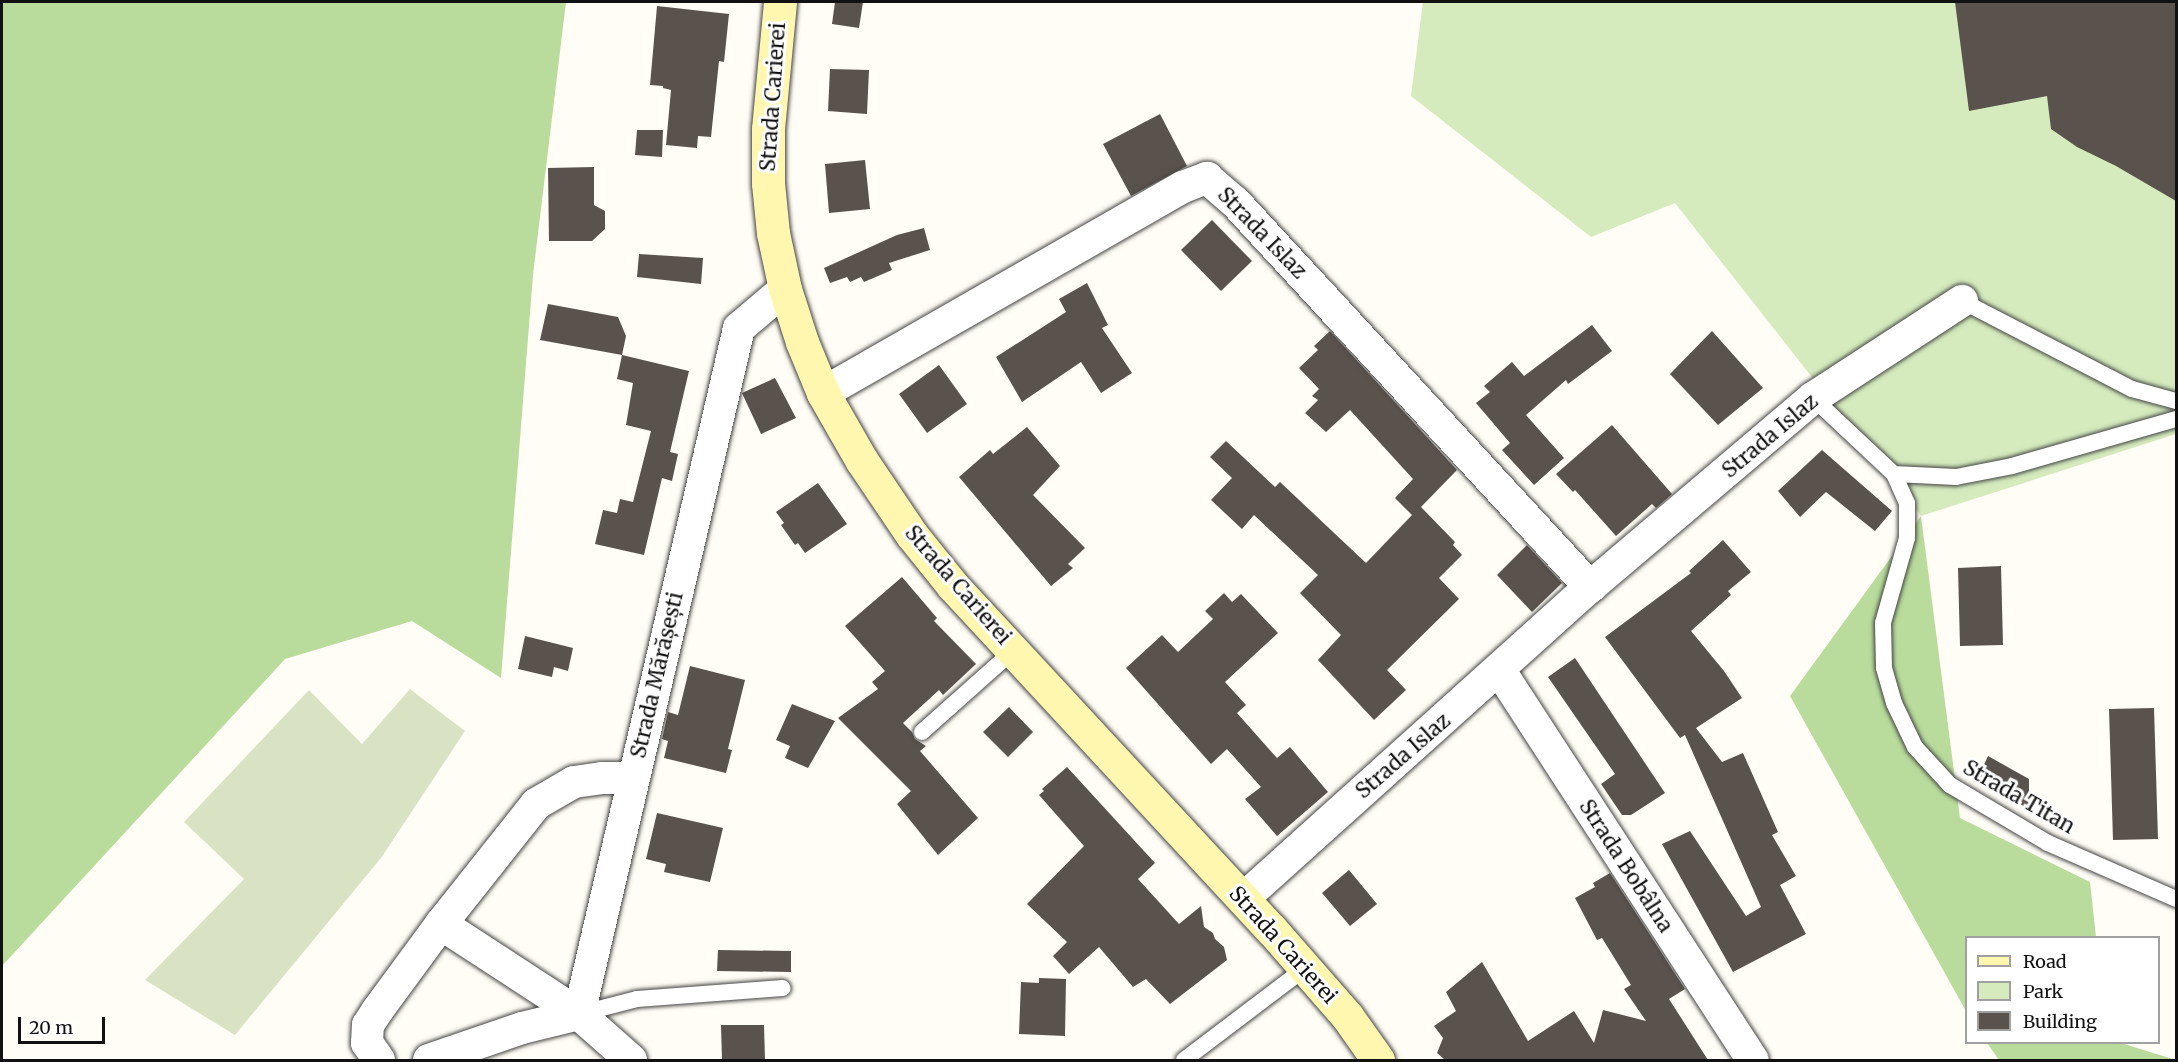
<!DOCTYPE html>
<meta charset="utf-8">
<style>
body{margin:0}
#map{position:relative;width:2178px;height:1062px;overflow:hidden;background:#fffdf5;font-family:Merriweather,serif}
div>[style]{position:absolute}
.green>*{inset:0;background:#d5ebbd}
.forest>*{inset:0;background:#b9dc9c}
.cemetery>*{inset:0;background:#d9e3c4}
.building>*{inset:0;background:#5a524d}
.roads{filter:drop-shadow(0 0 2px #444) drop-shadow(0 0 2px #444)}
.lane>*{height:16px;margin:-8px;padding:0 8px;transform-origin:8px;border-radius:8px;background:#fff}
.street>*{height:32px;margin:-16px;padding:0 16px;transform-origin:16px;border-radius:16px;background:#fff}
.secondary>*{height:33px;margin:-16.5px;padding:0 16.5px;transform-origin:16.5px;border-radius:16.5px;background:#fff6b0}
span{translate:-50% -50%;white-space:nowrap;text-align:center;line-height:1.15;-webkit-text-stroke:6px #fff;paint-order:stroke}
.street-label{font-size:21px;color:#111}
.frame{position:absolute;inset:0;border:3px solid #111;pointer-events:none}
.legend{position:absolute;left:1965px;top:936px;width:195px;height:108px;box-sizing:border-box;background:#fff;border:2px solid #a0a0a0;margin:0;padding:8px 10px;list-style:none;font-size:18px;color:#111}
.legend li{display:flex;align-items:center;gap:12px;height:30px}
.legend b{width:30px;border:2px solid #a0a0a0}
.scale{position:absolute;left:18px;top:1017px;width:87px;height:27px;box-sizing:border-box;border:3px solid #111;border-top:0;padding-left:8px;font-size:18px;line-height:21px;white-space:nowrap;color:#111;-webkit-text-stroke:4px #fff;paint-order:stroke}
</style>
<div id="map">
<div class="green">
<i style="clip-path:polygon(1423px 2px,2176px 2px,2176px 434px,1921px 516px,1675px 203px,1591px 237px,1411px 96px)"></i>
</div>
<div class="forest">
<i style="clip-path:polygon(2px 2px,566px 2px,533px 275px,501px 678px,412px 621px,285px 659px,2px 966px)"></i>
<i style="clip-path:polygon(1921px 516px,1960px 818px,2090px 882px,2096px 937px,1966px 938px,1966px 1011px,1790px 696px)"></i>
<i style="clip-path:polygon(1987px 1043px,2121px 1043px,2176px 1060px,1999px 1060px)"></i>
</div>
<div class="cemetery">
<i style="clip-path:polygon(410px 689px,465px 731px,381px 858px,235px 1035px,145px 980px,244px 879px,184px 822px,309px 690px,362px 744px)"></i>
</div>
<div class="building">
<i style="clip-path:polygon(835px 2px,863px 2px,859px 28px,832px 24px)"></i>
<i style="clip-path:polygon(1955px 2px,2176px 2px,2176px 201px,2116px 166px,2077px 147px,2051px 129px,2047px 96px,1969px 111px)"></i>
<i style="clip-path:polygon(657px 6px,729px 14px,724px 62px,719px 61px,711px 137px,698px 136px,697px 148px,666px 145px,671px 90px,663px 88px,663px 86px,650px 85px)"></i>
<i style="clip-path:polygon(830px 69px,869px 70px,867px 114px,828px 111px)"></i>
<i style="clip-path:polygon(1160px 114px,1187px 166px,1131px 196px,1103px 144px)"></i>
<i style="clip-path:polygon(637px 130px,663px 130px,662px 157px,635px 155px)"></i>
<i style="clip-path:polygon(865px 160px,870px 209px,829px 213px,825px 164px)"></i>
<i style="clip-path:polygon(594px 167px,594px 205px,605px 211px,605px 229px,592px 241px,549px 241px,548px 168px)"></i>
<i style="clip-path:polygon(1212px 220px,1252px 261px,1221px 291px,1181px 250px)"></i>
<i style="clip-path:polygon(924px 228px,930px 250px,889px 263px,892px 270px,864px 282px,861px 277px,850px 282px,847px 277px,830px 283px,824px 268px,897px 235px)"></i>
<i style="clip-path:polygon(639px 254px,703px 258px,701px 284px,637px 277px)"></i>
<i style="clip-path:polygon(1087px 283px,1108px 325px,1102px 328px,1132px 373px,1101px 393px,1081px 362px,1022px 402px,996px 357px,1066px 312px,1059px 299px)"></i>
<i style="clip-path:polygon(548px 304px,618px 317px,626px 336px,622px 355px,689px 371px,670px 452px,678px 454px,672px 481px,662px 478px,644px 555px,595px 544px,603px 510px,617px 513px,620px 499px,633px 502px,651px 431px,626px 425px,633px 383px,617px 379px,622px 355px,540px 340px)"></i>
<i style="clip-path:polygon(1592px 325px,1612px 351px,1568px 384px,1566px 380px,1526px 415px,1564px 458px,1534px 485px,1502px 450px,1510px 443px,1476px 403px,1490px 392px,1484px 386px,1512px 362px,1524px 376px)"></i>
<i style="clip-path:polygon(1330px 331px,1457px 470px,1421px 507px,1455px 542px,1453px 545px,1462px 555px,1439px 578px,1459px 599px,1387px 670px,1406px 690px,1374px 720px,1318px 660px,1341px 635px,1300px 593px,1318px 575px,1254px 515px,1242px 529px,1211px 500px,1232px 478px,1210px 457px,1226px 441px,1275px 487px,1280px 482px,1366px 563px,1412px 515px,1395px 498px,1413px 479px,1350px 410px,1326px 432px,1305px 413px,1318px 400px,1312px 396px,1319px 389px,1299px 368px,1318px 350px,1314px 346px)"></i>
<i style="clip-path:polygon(1712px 331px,1763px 388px,1718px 425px,1670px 374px)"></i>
<i style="clip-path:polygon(939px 365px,967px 404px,927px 433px,899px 394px)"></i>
<i style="clip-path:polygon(775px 378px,796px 418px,761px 434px,742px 393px)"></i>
<i style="clip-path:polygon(1612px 425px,1672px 494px,1656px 508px,1652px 504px,1616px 536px,1575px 490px,1573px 492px,1556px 474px)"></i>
<i style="clip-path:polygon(1027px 427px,1060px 466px,1033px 495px,1085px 548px,1068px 564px,1073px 568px,1051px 586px,959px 477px,990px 450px,993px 454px)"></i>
<i style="clip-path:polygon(1822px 450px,1892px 511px,1875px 531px,1826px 492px,1800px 517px,1778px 491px)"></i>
<i style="clip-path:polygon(818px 483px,847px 524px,805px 553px,798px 543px,795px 545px,781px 525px,784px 523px,776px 512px)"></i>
<i style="clip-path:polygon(1723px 540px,1751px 572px,1728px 591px,1731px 595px,1691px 631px,1724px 671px,1742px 698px,1696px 728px,1722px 762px,1743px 753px,1778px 832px,1772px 835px,1796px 876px,1780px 885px,1806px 934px,1733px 972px,1662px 844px,1690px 831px,1746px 916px,1761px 907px,1685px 735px,1680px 738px,1605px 637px,1691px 573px,1689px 571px)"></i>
<i style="clip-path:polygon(1527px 545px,1562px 583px,1532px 612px,1497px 575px)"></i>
<i style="clip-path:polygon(2001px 566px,2003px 645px,1960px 646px,1958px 568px)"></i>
<i style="clip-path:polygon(902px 577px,937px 618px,934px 621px,976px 664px,943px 695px,939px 690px,903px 723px,912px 732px,915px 739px,926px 746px,920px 751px,978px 818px,938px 855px,897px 804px,911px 791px,838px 718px,878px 689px,872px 682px,885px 671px,845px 626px)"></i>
<i style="clip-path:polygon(1224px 593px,1232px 602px,1241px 594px,1278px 633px,1225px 682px,1246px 705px,1237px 713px,1277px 758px,1290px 747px,1328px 792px,1277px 836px,1245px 799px,1261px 787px,1227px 749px,1211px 764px,1126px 668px,1162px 635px,1178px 652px,1213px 619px,1205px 611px)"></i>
<i style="clip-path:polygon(525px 636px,573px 648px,568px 671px,554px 667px,552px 677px,518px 669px)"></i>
<i style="clip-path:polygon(1575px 658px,1665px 793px,1631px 815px,1622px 815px,1601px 784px,1615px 774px,1548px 677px)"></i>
<i style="clip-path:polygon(690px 666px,745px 680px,728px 749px,732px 750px,726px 773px,664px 758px,668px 741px,662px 739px,668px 712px,678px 715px)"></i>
<i style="clip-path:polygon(792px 704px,835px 721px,808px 768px,785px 758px,790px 746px,776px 740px)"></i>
<i style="clip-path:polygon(1009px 707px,1033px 732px,1008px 757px,983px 732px)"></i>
<i style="clip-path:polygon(2154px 708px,2158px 839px,2113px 840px,2109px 709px)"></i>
<i style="clip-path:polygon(1988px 756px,2029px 779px,2029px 809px,1977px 780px)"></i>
<i style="clip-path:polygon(1067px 767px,1155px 863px,1138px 879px,1179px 924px,1201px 906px,1204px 927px,1213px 933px,1215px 939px,1224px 947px,1227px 960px,1170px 1004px,1146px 979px,1133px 987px,1099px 947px,1069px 974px,1053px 956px,1067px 942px,1027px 904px,1084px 846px,1039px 795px,1044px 791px,1042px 789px)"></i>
<i style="clip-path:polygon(657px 813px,723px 828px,710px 882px,664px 872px,666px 864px,646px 859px)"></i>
<i style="clip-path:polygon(1349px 870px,1377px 904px,1350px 926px,1322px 893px)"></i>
<i style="clip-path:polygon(1610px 873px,1685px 989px,1669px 999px,1708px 1060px,1445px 1060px,1437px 1053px,1443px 1038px,1434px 1026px,1456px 1011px,1446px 992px,1482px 962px,1528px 1041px,1574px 1011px,1594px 1043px,1603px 1010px,1646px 1021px,1624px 989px,1631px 985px,1602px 938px,1597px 940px,1575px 898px,1595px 887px,1593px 883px)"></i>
<i style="clip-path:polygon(718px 950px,791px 951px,791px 972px,717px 971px)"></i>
<i style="clip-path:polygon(1039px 978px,1066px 979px,1065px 1036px,1019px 1034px,1021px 982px,1039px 983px)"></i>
<i style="clip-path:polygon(721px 1025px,764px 1025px,765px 1060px,722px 1060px)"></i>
</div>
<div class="roads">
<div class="lane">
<i style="left:1962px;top:301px;width:191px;rotate:27.4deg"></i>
<i style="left:2132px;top:389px;width:46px;rotate:15.3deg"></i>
<i style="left:1813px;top:398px;width:111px;rotate:43.2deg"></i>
<i style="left:1894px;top:474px;width:32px;rotate:66deg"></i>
<i style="left:1907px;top:503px;width:35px;rotate:90deg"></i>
<i style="left:1907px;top:538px;width:88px;rotate:105.8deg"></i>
<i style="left:1883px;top:623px;width:45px;rotate:88.7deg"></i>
<i style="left:1884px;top:668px;width:36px;rotate:74deg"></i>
<i style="left:1894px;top:703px;width:49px;rotate:64.5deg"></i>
<i style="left:1915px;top:747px;width:52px;rotate:47.4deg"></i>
<i style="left:1950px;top:785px;width:114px;rotate:30.6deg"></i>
<i style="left:2048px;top:843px;width:140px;rotate:23.6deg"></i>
<i style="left:1894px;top:474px;width:62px;rotate:2.8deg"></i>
<i style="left:1956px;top:477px;width:57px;rotate:-11.1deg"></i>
<i style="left:2012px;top:466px;width:171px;rotate:-16deg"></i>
<i style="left:922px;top:732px;width:123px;rotate:-41.7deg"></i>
<i style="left:579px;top:1014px;width:60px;rotate:-14.5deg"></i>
<i style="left:637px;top:999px;width:146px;rotate:-4.3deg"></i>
<i style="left:1184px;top:1060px;width:152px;rotate:-37.2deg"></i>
</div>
<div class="street">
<i style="left:823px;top:393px;width:415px;rotate:-29.8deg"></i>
<i style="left:1183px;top:187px;width:26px;rotate:-21deg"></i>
<i style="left:1207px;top:178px;width:37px;rotate:41deg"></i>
<i style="left:1235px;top:202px;width:524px;rotate:47.32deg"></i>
<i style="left:1500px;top:671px;width:464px;rotate:57deg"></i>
<i style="left:1243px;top:899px;width:467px;rotate:-42deg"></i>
<i style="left:1590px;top:587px;width:292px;rotate:-40.3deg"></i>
<i style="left:1813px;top:398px;width:178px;rotate:-33.1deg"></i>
<i style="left:441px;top:924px;width:165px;rotate:33.1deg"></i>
<i style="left:379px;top:1060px;width:21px;rotate:-125deg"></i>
<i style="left:367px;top:1043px;width:18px;rotate:-87deg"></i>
<i style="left:368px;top:1025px;width:17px;rotate:-57deg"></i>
<i style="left:377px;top:1011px;width:108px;rotate:-53.7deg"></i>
<i style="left:441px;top:924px;width:153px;rotate:-51.6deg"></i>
<i style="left:536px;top:804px;width:44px;rotate:-30.1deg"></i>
<i style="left:574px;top:782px;width:28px;rotate:-8deg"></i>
<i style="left:602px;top:778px;width:30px"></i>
<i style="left:429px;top:1060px;width:98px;rotate:-19deg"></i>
<i style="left:522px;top:1028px;width:59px;rotate:-13.8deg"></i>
<i style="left:631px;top:1060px;width:69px;rotate:-138.5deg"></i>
<i style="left:579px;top:1014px;width:704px;rotate:-76.87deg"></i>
<i style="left:739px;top:328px;width:60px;rotate:-40.3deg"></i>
</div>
<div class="secondary">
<i style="left:780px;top:2px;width:128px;rotate:95.4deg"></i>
<i style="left:768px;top:129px;width:54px;rotate:90deg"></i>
<i style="left:768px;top:183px;width:50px;rotate:84.3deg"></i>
<i style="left:773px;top:233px;width:57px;rotate:77.9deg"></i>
<i style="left:785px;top:289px;width:56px;rotate:72.2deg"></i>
<i style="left:802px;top:342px;width:55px;rotate:67.6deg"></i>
<i style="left:823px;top:393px;width:78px;rotate:60.2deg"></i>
<i style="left:862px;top:461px;width:89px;rotate:56deg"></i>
<i style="left:912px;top:535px;width:65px;rotate:51.2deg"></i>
<i style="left:953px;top:586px;width:468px;rotate:47.2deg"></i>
<i style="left:1271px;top:929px;width:116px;rotate:48.9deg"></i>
<i style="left:1347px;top:1016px;width:54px;rotate:54.8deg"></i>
</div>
</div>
<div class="street-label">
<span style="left:773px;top:97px;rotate:-86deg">Strada Carierei</span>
<span style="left:1262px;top:233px;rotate:46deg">Strada Islaz</span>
<span style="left:1770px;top:436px;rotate:-40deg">Strada Islaz</span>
<span style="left:958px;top:585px;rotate:49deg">Strada Carierei</span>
<span style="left:657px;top:675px;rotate:-77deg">Strada Mărășești</span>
<span style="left:1403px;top:756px;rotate:-41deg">Strada Islaz</span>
<span style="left:2019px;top:797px;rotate:30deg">Strada Titan</span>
<span style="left:1626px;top:866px;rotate:57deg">Strada Bobâlna</span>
<span style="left:1283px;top:945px;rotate:48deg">Strada Carierei</span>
</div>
<div class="frame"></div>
<ul class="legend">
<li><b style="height:8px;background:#fff6b0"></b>Road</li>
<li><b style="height:16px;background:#d5ebbd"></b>Park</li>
<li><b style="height:16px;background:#5a524d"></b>Building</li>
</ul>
<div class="scale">20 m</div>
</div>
